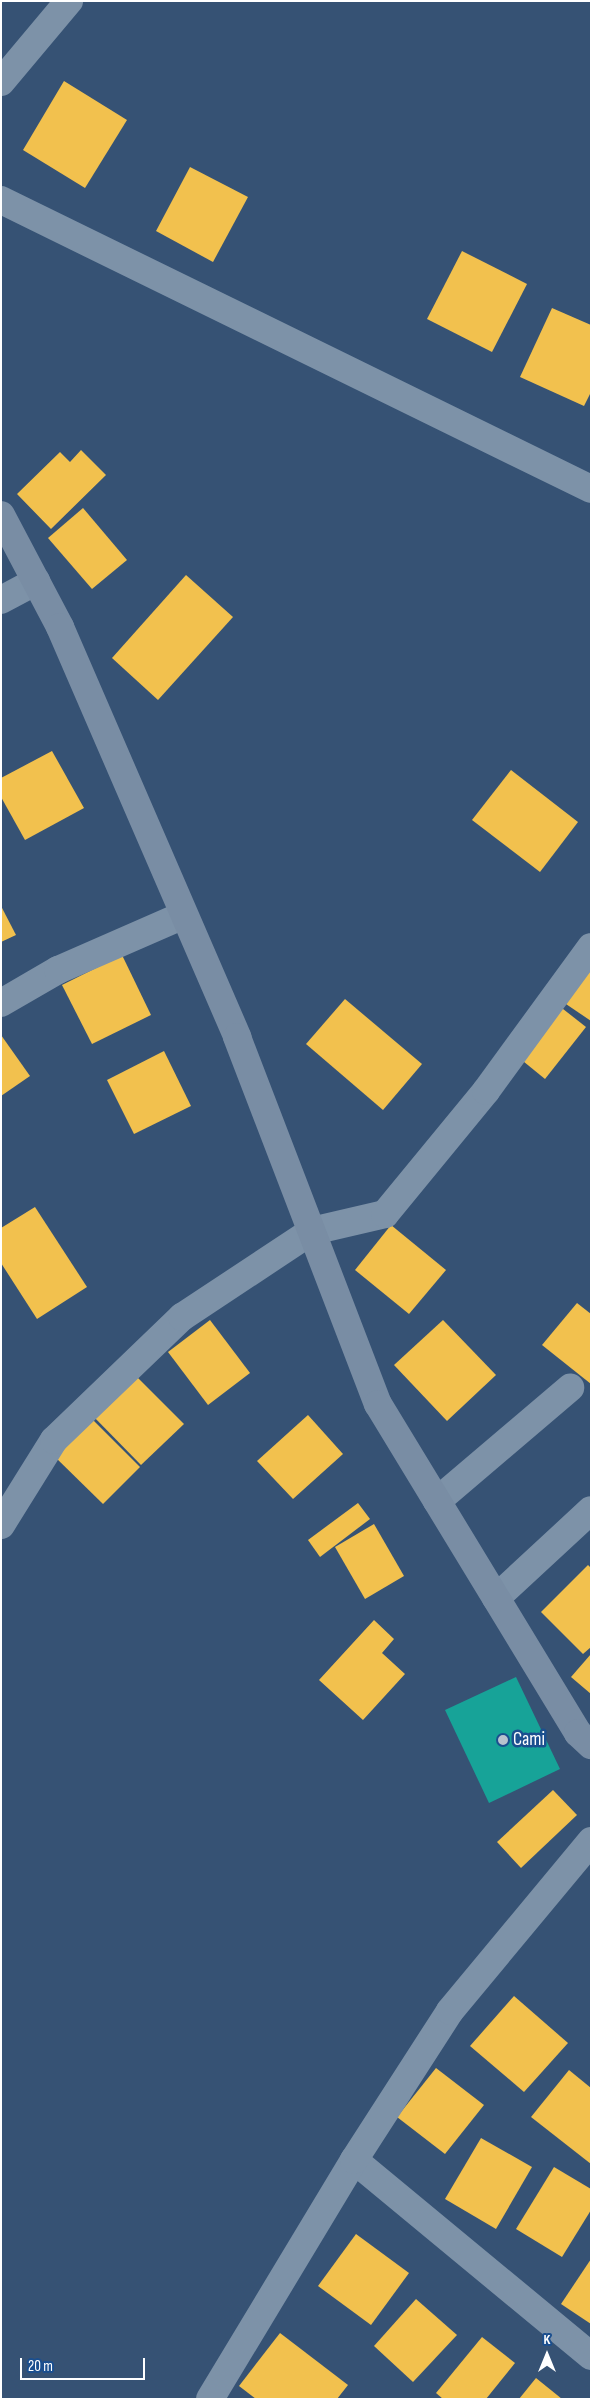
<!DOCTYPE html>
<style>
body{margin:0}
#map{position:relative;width:592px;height:2400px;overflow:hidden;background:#365274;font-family:"Sofia Sans Condensed",sans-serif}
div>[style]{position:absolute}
.homes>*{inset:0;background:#f2c14e}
.public>*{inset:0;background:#17a398}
.street>*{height:28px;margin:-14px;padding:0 14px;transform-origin:14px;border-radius:14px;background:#7d92a8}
.secondary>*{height:28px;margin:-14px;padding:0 14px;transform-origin:14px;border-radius:14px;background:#798da4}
.dots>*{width:14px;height:14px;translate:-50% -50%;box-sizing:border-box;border:2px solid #1b4f8f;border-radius:50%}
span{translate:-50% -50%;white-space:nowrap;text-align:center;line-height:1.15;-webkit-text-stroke:5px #1b4f8f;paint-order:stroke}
.poi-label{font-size:19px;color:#fff}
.left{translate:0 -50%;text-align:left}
.frame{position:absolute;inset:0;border:2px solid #fff;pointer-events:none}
.north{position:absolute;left:522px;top:2330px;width:50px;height:50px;-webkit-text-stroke:4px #1b4f8f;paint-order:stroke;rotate:0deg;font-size:14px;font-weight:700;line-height:20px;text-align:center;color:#fff}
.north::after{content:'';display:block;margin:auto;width:18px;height:22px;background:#fff;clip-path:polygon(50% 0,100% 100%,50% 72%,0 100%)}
.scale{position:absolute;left:20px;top:2358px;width:125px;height:22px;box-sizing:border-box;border:2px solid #fff;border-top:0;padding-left:6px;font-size:15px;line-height:18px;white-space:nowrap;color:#fff;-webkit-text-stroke:4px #1b4f8f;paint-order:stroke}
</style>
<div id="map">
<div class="homes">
<i style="clip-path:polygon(64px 81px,127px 120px,85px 188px,23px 150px)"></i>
<i style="clip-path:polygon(190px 167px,248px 197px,213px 262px,156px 231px)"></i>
<i style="clip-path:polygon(462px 251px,527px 284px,492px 352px,427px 319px)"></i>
<i style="clip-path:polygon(552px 308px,591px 325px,591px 392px,584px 406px,520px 377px)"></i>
<i style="clip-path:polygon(81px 450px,106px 475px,51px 529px,17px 494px,60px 452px,70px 462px)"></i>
<i style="clip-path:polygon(83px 508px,127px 560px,92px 589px,48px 538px)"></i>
<i style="clip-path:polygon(186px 575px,233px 617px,158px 700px,112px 658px)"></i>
<i style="clip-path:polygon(52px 751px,84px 808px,25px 840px,1px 797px,1px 778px)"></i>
<i style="clip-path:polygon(511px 770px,578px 822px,540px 872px,472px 820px)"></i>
<i style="clip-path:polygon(1px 906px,16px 935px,1px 942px)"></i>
<i style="clip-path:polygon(122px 955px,151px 1015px,92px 1044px,62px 985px)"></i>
<i style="clip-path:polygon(591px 962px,591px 1021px,563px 1002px)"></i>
<i style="clip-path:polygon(345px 999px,422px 1064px,383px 1110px,306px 1044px)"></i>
<i style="clip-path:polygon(558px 1005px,586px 1027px,545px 1079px,518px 1057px)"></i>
<i style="clip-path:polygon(1px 1035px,30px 1076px,1px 1096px)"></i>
<i style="clip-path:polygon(164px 1051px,191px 1106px,134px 1134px,107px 1080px)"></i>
<i style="clip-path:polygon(35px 1207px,87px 1287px,37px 1319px,1px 1263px,1px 1228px)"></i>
<i style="clip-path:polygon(391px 1225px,446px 1270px,409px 1314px,355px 1270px)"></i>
<i style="clip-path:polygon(577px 1303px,591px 1314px,591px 1384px,542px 1345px)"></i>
<i style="clip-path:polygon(210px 1320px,250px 1373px,208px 1405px,168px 1352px)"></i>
<i style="clip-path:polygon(443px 1320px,496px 1375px,447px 1421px,394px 1365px)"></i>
<i style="clip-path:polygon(134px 1374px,184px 1424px,141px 1465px,92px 1415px)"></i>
<i style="clip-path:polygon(308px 1415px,343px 1454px,293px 1499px,257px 1461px)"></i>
<i style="clip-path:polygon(91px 1418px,140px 1467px,103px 1504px,53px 1455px)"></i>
<i style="clip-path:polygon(358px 1503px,370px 1519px,320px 1557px,308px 1540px)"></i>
<i style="clip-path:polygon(374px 1524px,404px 1576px,365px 1599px,335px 1547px)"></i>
<i style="clip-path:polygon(588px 1565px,591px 1568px,591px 1647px,583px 1654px,541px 1612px)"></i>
<i style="clip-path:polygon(374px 1620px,394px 1639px,382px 1653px,405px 1674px,363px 1720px,319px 1680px)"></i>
<i style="clip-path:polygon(591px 1654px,591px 1694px,571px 1677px)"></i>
<i style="clip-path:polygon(553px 1790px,577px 1815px,521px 1868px,497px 1842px)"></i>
<i style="clip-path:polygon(514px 1996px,568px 2043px,524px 2092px,470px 2046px)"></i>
<i style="clip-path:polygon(436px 2068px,484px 2105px,445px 2154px,397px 2117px)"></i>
<i style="clip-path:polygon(569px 2070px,591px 2088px,591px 2164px,531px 2117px)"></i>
<i style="clip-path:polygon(481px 2138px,532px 2167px,496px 2229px,445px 2199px)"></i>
<i style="clip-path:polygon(554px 2167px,591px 2189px,591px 2210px,562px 2257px,516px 2229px)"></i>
<i style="clip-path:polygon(356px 2234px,409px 2273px,371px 2325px,318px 2286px)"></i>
<i style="clip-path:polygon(591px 2259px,591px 2324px,561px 2304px)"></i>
<i style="clip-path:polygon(416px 2299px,457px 2335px,413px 2382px,374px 2346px)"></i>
<i style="clip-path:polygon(280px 2333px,348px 2385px,337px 2399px,256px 2399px,239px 2386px)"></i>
<i style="clip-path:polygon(482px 2337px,515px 2363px,486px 2399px,443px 2399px,436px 2393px)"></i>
<i style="clip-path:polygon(536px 2378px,562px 2399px,519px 2399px)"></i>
</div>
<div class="public">
<i style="clip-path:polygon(516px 1677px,560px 1769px,489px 1803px,445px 1710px)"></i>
</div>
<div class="street">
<i style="left:1px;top:82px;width:106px;rotate:-50deg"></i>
<i style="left:1px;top:200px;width:657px;rotate:26.1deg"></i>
<i style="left:1px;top:600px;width:40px;rotate:-28deg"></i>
<i style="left:1px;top:1003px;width:66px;rotate:-30.1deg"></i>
<i style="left:58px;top:970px;width:137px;rotate:-23.6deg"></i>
<i style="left:437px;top:1501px;width:175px;rotate:-40.4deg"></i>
<i style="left:1px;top:1525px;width:100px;rotate:-58.1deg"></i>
<i style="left:54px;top:1440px;width:178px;rotate:-43.9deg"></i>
<i style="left:182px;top:1317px;width:156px;rotate:-33.5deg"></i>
<i style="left:312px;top:1231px;width:75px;rotate:-13.1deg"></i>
<i style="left:385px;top:1214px;width:159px;rotate:-50.6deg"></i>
<i style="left:486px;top:1091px;width:178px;rotate:-53.9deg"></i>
<i style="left:496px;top:1598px;width:129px;rotate:-42.8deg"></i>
<i style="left:354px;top:2160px;width:308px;rotate:39.6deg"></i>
<i style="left:210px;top:2399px;width:279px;rotate:-58.9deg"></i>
<i style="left:354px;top:2160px;width:177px;rotate:-57.2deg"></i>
<i style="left:450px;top:2011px;width:221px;rotate:-50.3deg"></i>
</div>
<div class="secondary">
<i style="left:1px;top:515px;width:127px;rotate:62.2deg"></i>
<i style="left:60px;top:627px;width:447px;rotate:66.6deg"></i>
<i style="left:237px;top:1037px;width:393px;rotate:69deg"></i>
<i style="left:378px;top:1404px;width:385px;rotate:58.7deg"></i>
<i style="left:578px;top:1733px;width:18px;rotate:43deg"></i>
</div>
<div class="dots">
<i style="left:503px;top:1740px;background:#b9c2ce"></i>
</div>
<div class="poi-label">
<span class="left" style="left:513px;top:1740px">Cami</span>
</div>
<div class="frame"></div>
<div class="north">K</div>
<div class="scale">20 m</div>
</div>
